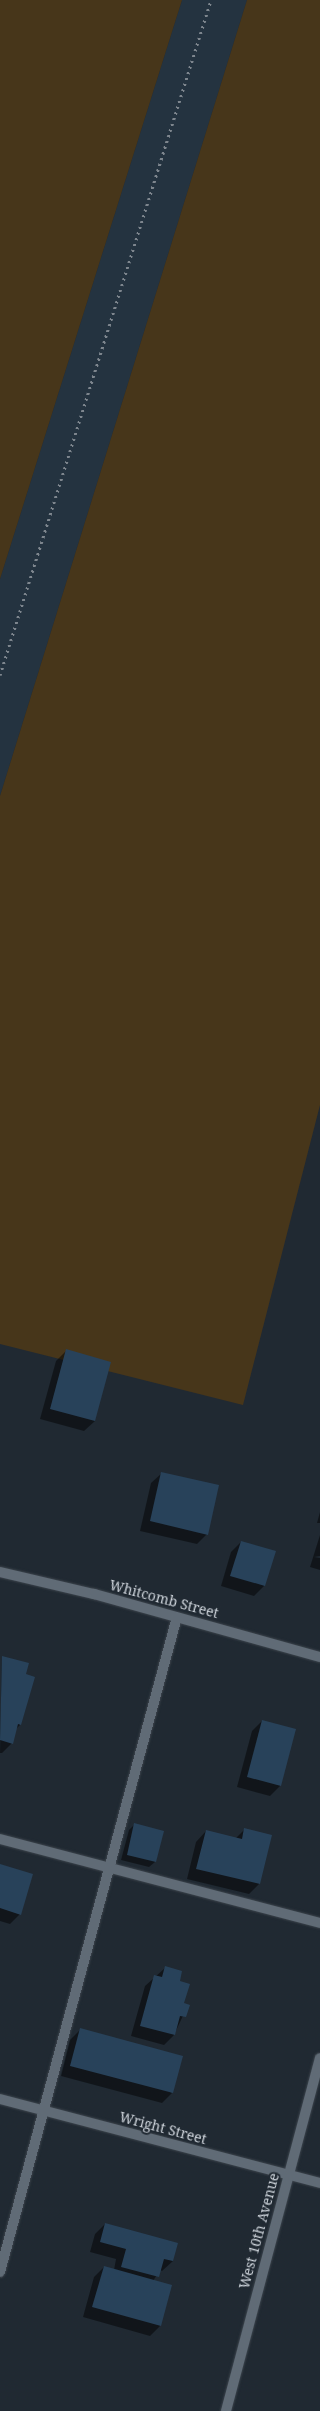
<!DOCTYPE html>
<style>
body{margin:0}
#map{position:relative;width:320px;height:2411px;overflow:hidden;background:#202932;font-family:"Noto Serif",serif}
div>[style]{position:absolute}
.built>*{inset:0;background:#243340}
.green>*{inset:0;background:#47361a}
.shadow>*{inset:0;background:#0007}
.building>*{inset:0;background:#28425a}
.roads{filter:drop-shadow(0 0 1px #3c444c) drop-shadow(0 0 1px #3c444c)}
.minor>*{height:10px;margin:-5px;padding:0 5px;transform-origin:5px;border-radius:5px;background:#606b76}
.rail>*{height:3px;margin-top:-1.5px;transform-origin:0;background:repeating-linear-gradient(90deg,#7e868e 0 2px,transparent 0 6px)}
span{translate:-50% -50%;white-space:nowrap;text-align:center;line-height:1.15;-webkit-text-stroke:4px #202932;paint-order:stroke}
.street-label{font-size:14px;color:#ced4db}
</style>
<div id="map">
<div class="built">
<i style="clip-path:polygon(182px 0,247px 0,0 796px,0 579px)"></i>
</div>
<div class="green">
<i style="clip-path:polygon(0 0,182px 0,0 579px)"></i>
<i style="clip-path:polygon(247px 0,320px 0,320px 1105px,243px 1405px,0 1344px,0 796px)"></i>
</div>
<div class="shadow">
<i style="clip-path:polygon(66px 1351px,95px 1421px,84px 1431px,40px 1419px,56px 1361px)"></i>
<i style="clip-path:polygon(162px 1473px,207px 1534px,197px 1544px,140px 1531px,151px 1483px)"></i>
<i style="clip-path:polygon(320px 1512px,320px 1523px,317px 1523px)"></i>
<i style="clip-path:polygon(320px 1535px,320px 1556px,314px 1557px,320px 1558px,320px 1570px,310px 1567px)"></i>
<i style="clip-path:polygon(241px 1542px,264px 1586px,254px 1596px,221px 1586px,231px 1552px)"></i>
<i style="clip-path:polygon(2px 1657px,25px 1675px,20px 1725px,16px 1729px,12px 1743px,2px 1753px,0 1753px)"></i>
<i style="clip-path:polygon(262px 1721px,295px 1730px,280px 1786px,270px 1796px,237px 1787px,252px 1731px)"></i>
<i style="clip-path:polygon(135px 1824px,155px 1862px,149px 1867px,121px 1860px,129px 1830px)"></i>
<i style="clip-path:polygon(245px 1829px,271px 1836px,259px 1884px,249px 1894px,187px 1879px,196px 1842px,206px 1831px,235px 1839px)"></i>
<i style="clip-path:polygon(0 1865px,20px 1914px,10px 1924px,0 1921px)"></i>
<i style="clip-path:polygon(165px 1968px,178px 1981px,183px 2004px,188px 2005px,174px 2035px,164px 2045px,131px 2036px,145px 1986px)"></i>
<i style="clip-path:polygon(80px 2030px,172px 2093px,162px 2103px,61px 2076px,70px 2040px)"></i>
<i style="clip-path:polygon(105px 2224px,173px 2261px,162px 2271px,160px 2270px,153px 2281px,160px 2326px,150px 2336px,83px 2317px,94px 2277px,104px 2267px,114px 2270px,116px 2259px,90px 2252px,95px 2234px)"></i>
</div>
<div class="building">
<i style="clip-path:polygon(66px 1349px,111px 1362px,95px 1421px,50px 1409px)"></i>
<i style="clip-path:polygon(161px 1472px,219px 1485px,208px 1535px,150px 1521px)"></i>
<i style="clip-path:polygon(241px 1541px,276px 1551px,265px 1586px,230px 1576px)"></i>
<i style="clip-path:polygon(2px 1656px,29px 1663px,26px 1674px,35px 1677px,21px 1725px,18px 1724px,13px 1744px,0 1740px)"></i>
<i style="clip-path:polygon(262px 1720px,296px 1729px,281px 1786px,247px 1777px)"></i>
<i style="clip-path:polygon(134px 1823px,164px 1831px,156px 1862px,127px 1855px)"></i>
<i style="clip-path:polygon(244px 1828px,272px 1835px,260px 1884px,196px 1869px,206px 1830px,242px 1839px)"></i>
<i style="clip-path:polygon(0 1864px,33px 1874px,21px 1915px,0 1908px)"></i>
<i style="clip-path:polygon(165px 1966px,182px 1971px,180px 1981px,190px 1984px,184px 2003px,190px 2005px,186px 2017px,180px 2016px,175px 2035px,140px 2026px,154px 1975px,162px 1977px)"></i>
<i style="clip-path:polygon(80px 2028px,183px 2056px,173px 2093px,70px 2066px)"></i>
<i style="clip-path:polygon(105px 2223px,178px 2243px,173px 2261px,164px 2259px,159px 2277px,121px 2267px,126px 2249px,100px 2242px)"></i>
<i style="clip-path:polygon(104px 2266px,172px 2285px,161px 2326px,92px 2307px)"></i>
</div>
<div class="roads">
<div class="minor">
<i style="left:0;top:1572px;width:97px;rotate:13.2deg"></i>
<i style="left:94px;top:1594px;width:235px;rotate:15.6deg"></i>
<i style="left:0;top:1839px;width:331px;rotate:14.7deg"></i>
<i style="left:0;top:2099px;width:331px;rotate:14.7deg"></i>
<i style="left:0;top:2272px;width:678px;rotate:-74.88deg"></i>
<i style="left:226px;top:2411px;width:365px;rotate:-75.1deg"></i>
</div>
</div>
<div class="rail">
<i style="left:0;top:675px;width:707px;rotate:-72.64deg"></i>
</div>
<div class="street-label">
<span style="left:164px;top:1599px;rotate:15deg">Whitcomb Street</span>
<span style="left:163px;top:2128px;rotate:15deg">Wright Street</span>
<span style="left:259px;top:2231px;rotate:-75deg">West 10th Avenue</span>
</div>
</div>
